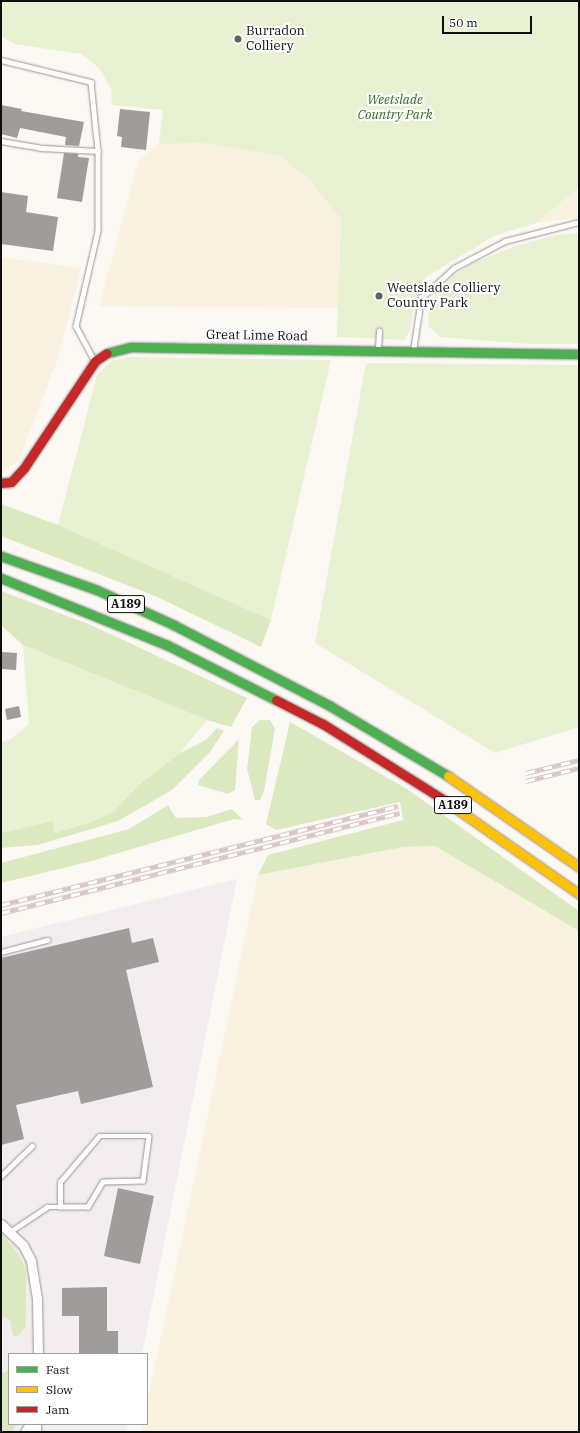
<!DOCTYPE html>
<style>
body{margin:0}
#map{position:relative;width:580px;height:1433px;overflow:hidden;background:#fcf9f4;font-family:"IBM Plex Serif",serif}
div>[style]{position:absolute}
.industrial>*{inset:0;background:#f3edf0}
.farmland>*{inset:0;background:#f9f2e0}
.green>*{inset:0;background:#e9f1d3}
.forest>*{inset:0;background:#dbe9c1}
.building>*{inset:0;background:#9f9c99}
.roads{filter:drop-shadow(0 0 1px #959492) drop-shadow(0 0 1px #959492)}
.lane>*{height:4.5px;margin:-2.25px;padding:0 2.25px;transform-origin:2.25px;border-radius:2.25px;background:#fffefd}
.street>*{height:9px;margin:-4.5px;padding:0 4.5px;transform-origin:4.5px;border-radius:4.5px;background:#fffefd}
.fast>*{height:9px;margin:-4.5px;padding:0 4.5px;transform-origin:4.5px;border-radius:4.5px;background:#4caf50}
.slow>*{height:9px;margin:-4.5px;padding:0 4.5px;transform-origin:4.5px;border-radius:4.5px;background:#ffc107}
.jam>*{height:9px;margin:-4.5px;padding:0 4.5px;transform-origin:4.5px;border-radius:4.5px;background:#c62828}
.rail>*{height:4.5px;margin-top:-2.25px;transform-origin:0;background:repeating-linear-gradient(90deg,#fff 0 9px,#d8c5c8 0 18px);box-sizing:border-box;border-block:1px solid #d8c5c8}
.dots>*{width:11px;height:11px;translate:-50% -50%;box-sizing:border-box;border:2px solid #fff;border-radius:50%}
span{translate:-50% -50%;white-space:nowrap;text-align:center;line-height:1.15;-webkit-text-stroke:4px #fff;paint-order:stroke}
.shield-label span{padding:1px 3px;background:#fff;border:1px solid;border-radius:3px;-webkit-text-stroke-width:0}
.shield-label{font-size:12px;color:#0e0e0e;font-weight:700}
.poi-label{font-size:13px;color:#0e0e0e}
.left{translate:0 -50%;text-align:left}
.park-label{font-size:13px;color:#37691c;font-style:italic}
.street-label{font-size:13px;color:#0e0e0e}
.frame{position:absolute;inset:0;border:2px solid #0e0e0e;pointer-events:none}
.legend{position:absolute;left:8px;top:1353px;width:140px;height:72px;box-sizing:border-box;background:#fff;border:1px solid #9f9f9f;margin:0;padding:5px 7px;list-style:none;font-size:12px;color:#0e0e0e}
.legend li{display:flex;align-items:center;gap:8px;height:20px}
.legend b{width:20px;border:1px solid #9f9f9f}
.scale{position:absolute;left:442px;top:16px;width:90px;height:18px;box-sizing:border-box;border:2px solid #0e0e0e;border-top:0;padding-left:5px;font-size:12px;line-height:14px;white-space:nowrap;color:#0e0e0e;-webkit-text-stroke:3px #fff;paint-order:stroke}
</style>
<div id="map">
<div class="industrial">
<i style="clip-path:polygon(237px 879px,142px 1354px,9px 1354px,9px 1424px,128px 1424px,127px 1432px,1px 1432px,1px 937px)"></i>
</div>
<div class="farmland">
<i style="clip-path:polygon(202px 143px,280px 156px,309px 179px,341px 219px,338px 308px,99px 306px,139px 159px,159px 144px)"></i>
<i style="clip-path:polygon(579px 187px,579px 217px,536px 223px)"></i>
<i style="clip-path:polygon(1px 257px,81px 268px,58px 358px,19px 460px,1px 474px)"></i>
<i style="clip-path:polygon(435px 846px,579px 931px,579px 1432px,141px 1432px,143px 1424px,147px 1424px,147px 1404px,258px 875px,403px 847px)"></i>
</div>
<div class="green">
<i style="clip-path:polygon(1px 1px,579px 1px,579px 187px,536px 223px,494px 236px,426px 277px,414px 301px,411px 327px,405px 340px,337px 337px,341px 219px,309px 179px,280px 156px,202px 143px,159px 144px,163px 110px,112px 105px,111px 89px,99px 68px,81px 54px,15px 44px,1px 36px)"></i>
<i style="clip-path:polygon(579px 233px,579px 344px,530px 344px,440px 337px,428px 326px,429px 309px,438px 291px,453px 276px,471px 264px,513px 247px,555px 235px)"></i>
<i style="clip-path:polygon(129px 357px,331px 360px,271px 620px,58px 525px,97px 375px,112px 361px)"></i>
<i style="clip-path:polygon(366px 363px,579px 365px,579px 727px,495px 753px,315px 643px)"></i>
<i style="clip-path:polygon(23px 645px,207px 720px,180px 753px,142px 782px,113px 812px,89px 823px,54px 833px,53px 821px,1px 833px,1px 742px,11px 739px,29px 724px)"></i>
</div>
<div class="forest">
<i style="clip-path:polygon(1px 504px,58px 525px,271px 620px,261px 647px,155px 596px,1px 536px)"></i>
<i style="clip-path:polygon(1px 591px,91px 625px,247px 698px,231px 727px,207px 720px,23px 645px,1px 625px)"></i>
<i style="clip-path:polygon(260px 720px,270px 720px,275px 729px,264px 791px,260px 800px,255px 800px,247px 769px,252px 727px)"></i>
<i style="clip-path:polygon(290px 722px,407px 789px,579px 911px,579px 931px,435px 846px,403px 847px,258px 875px,268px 855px,403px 820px,400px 802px,276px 830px,266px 824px)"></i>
<i style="clip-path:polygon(217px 728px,224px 731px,210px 752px,172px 790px,118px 821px,38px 845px,1px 848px,1px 833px,53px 821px,54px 833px,89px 823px,113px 812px,142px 782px,180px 753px,206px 740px)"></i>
<i style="clip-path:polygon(239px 739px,235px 790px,228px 794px,198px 785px,199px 780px)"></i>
<i style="clip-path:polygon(168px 805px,176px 818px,206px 817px,232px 809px,243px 820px,234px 819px,88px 862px,1px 883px,1px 863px,129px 829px)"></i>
<i style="clip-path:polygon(1px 1233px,19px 1255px,26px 1269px,26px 1326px,18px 1337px,13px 1335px,10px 1320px,1px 1316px)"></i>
<i style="clip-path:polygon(9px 1370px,9px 1424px,16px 1424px,12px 1432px,1px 1432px,1px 1374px)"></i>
</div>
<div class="building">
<i style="clip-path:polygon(1px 105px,22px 109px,21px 111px,84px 122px,79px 146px,65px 145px,66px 137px,20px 128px,17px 138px,1px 134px)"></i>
<i style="clip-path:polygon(120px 109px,150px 112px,146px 150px,121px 147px,122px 137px,117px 136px)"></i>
<i style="clip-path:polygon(64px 153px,78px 154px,78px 157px,89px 158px,82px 202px,57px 198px)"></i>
<i style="clip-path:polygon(1px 192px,28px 196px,26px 212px,58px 217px,53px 251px,1px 244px)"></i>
<i style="clip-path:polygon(2px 652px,17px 653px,16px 670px,1px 669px)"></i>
<i style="clip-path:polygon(19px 706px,21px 717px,7px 720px,5px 709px)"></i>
<i style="clip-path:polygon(129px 928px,132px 943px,153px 938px,159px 962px,126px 970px,153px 1087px,81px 1104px,78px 1091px,16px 1105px,24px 1139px,1px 1145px,1px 958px)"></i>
<i style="clip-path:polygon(118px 1188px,154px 1196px,140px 1264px,104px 1256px)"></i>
<i style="clip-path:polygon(107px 1287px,107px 1331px,118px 1331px,118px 1354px,79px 1354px,79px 1316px,62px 1316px,62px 1288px)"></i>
</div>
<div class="roads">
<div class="lane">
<i style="left:1px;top:60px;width:93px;rotate:13.7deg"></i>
<i style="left:91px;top:82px;width:69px;rotate:84.2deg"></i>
<i style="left:98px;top:151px;width:80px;rotate:90deg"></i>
<i style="left:98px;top:231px;width:98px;rotate:103deg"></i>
<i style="left:76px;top:326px;width:38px;rotate:62deg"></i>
<i style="left:1px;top:141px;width:43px;rotate:9.5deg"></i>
<i style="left:43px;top:148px;width:55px;rotate:3.1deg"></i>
<i style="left:378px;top:349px;width:18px;rotate:-87deg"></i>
<i style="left:413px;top:351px;width:54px;rotate:-81.4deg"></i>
<i style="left:421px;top:298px;width:45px;rotate:-42.3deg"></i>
<i style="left:454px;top:268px;width:58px;rotate:-27.9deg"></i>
<i style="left:505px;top:241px;width:76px;rotate:-14.4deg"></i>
<i style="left:1px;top:952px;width:48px;rotate:-14.6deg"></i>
<i style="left:1px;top:1176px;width:43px;rotate:-44.1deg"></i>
<i style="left:11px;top:1231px;width:43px;rotate:-33.7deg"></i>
<i style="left:47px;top:1207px;width:13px"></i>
<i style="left:60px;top:1207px;width:25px;rotate:-90deg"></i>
<i style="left:60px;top:1182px;width:60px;rotate:-49.7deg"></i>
<i style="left:99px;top:1136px;width:50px"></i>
<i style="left:149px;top:1136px;width:45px;rotate:97.6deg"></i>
<i style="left:143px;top:1181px;width:40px;rotate:178.6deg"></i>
<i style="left:103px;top:1182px;width:29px;rotate:121deg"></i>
<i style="left:88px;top:1207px;width:28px;rotate:180deg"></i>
</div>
<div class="street">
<i style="left:1px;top:1224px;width:30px;rotate:44deg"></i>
<i style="left:23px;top:1245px;width:18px;rotate:63deg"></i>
<i style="left:31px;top:1261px;width:37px;rotate:81deg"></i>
<i style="left:37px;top:1298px;width:56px;rotate:89deg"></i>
<i style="left:25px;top:1432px;width:9px;rotate:-58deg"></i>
<i style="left:36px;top:1432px;width:8px;rotate:-90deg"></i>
</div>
<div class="fast">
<i style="left:107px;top:353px;width:25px;rotate:-14deg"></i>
<i style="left:131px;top:347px;width:448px;rotate:0.9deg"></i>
<i style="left:1px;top:556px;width:102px;rotate:19.5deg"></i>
<i style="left:97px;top:590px;width:85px;rotate:24.4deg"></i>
<i style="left:174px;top:625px;width:176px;rotate:27.4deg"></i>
<i style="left:330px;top:706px;width:137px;rotate:30.7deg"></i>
<i style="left:1px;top:578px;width:179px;rotate:22deg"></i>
<i style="left:167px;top:645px;width:122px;rotate:26.8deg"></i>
</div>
<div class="slow">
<i style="left:448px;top:776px;width:160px;rotate:34.8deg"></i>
<i style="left:441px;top:798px;width:168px;rotate:34.8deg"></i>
</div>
<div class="jam">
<i style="left:1px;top:483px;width:10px;rotate:-6deg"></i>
<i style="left:11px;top:482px;width:19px;rotate:-47deg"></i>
<i style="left:24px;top:468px;width:128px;rotate:-56.4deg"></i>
<i style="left:95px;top:361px;width:14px;rotate:-34deg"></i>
<i style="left:276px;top:700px;width:53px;rotate:27.1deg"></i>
<i style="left:323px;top:724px;width:139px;rotate:32.1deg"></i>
</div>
</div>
<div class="rail">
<i style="left:526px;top:773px;width:55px;rotate:-13.8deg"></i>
<i style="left:526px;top:781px;width:55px;rotate:-13.8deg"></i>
<i style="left:1px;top:905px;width:409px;rotate:-14deg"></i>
<i style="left:1px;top:913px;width:411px;rotate:-14.1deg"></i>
</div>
<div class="dots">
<i style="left:238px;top:39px;background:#61605e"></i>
<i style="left:379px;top:296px;background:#61605e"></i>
</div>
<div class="shield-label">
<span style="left:126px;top:604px">A189</span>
<span style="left:453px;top:805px">A189</span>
</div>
<div class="poi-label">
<span class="left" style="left:246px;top:39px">Burradon<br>Colliery</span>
<span class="left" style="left:387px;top:296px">Weetslade Colliery<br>Country Park</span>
</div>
<div class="park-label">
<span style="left:395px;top:108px">Weetslade<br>Country Park</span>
</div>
<div class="street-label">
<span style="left:257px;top:336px;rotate:1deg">Great Lime Road</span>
</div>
<div class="frame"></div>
<ul class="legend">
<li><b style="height:5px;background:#4caf50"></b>Fast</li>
<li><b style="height:5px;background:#ffc107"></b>Slow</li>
<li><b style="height:5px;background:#c62828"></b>Jam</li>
</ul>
<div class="scale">50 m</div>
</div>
